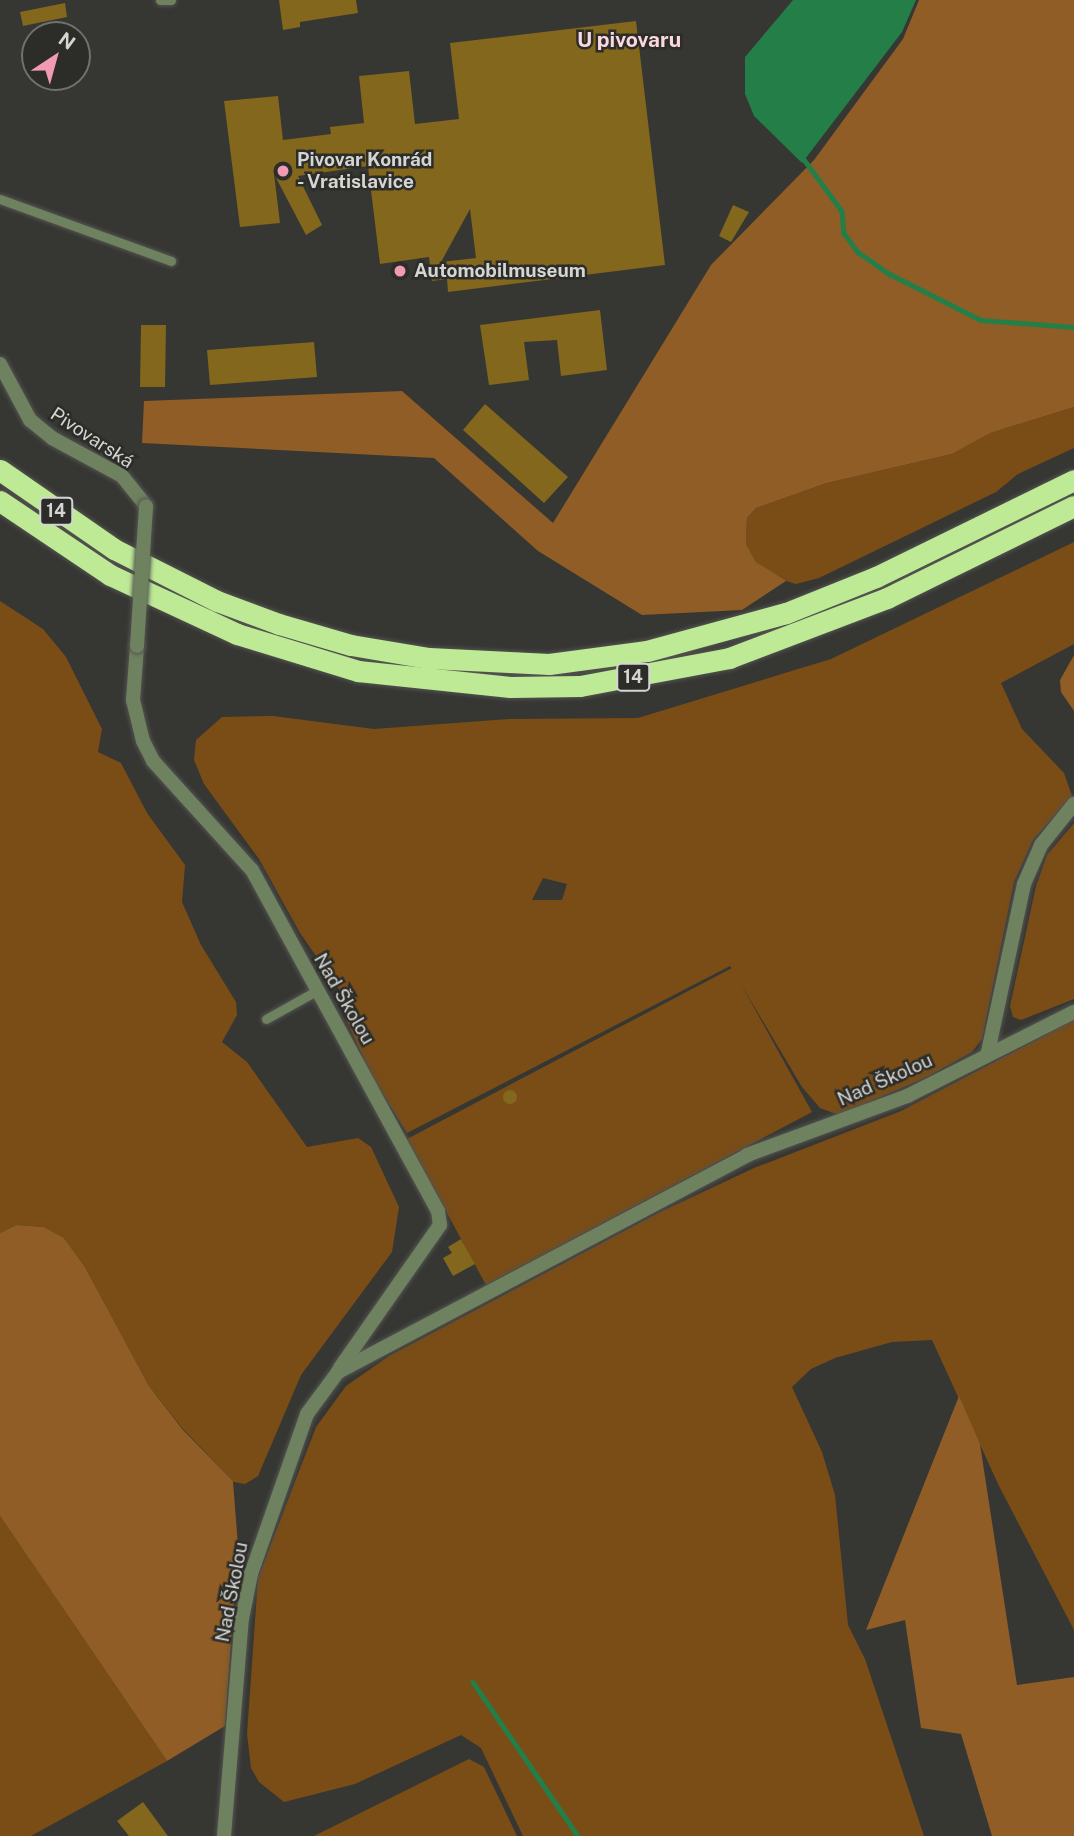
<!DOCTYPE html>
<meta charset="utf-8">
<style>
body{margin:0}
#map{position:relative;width:1074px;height:1836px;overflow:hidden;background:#363633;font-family:"Public Sans",sans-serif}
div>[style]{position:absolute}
.green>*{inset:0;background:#7a4d17}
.forest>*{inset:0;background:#8f5d25}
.water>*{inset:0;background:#247e48}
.stream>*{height:4.5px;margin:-2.25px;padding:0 2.25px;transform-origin:2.25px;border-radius:2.25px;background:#247e48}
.building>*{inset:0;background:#82671c}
.round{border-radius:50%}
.roads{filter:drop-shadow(0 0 2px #535350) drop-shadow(0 0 2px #535350)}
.lane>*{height:9px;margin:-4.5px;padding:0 4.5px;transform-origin:4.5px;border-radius:4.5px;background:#6f8260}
.street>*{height:14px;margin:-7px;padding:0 7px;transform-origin:7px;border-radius:7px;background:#6f8260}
.highway>*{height:21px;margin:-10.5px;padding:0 10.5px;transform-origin:10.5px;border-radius:10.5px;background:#beea96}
.bridges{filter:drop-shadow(0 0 2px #535350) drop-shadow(0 0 2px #535350)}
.street-bridge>*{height:14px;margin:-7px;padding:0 7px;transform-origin:7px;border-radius:7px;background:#6f8260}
.dots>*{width:19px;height:19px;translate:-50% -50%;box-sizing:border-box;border:4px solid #2c2c29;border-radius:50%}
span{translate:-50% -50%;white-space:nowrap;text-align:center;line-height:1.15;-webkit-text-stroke:5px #2c2c29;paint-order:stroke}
.shield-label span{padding:2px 5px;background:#2c2c29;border:2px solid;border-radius:5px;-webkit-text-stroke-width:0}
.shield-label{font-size:18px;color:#d5d6d4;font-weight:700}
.poi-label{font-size:19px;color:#d5d6d4;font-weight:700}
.left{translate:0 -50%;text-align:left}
.street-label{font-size:19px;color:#d5d6d4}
.neighbourhood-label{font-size:21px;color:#fbd8e1;font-weight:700}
.north{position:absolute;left:21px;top:21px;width:70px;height:70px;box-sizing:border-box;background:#2c2c29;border:2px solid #70706d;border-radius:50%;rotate:36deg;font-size:19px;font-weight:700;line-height:28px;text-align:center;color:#d5d6d4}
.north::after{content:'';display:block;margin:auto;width:24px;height:32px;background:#f19ab3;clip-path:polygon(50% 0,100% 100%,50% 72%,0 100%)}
</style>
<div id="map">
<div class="green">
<i style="clip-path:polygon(1074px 407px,1074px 448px,1018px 474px,996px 492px,819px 578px,796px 584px,776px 578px,756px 562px,746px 544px,747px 518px,756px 508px,827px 483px,952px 454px,989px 433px)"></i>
<i style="clip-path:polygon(evenodd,1074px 542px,1074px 644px,1001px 683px,1022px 729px,1064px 773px,1072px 796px,1033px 840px,1014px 882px,982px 1039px,972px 1052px,925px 1078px,839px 1115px,820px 1108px,802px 1087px,730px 966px,407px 1133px,371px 1075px,341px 1008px,348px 1002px,300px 933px,259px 859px,204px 784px,194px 760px,196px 740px,222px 717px,273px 716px,374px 729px,509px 719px,638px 718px,831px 659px,1074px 542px,543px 878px,567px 884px,562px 900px,532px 900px,543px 878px)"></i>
<i style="clip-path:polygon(0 601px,43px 629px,66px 657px,102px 729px,98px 752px,121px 763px,147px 813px,185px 865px,182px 902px,201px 945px,236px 1002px,237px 1015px,222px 1042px,247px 1062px,307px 1147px,358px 1138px,371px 1147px,399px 1207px,392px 1252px,301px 1375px,258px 1476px,245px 1484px,234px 1482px,183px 1429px,149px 1386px,85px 1267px,64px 1238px,44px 1227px,16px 1225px,0 1233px)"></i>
<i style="clip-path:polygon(1074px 823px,1074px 999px,1021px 1020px,1013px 1017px,1010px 1006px,1036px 886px,1047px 855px)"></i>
<i style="clip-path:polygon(732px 968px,812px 1112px,486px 1285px,407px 1139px)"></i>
<i style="clip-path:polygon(1074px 1020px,1074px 1630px,999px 1486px,932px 1340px,892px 1342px,835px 1358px,811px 1369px,792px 1387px,822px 1452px,835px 1495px,848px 1625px,865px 1659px,924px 1836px,523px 1836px,481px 1748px,461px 1735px,355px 1784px,284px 1802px,259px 1782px,251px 1768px,247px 1734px,258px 1578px,316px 1427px,346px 1386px,389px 1356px,660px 1212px,754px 1168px,901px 1111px)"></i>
<i style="clip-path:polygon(0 1516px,167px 1761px,31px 1836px,0 1836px)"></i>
<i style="clip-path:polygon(469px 1759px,484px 1767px,517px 1836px,314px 1836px)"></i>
</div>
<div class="forest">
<i style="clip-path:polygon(919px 0,1074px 0,1074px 407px,990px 433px,952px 454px,827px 483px,756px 508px,747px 518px,746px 544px,756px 562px,786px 581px,742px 610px,642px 615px,538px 551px,434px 458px,142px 443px,144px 401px,402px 391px,553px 523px,711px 265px,814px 160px,903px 39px)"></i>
<i style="clip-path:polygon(1074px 655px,1074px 711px,1061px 692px,1060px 680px)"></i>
<i style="clip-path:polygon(16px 1225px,44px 1227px,64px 1238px,85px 1267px,149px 1386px,183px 1430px,233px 1481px,238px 1546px,225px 1726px,167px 1761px,0 1516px,0 1233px)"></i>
<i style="clip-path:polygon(959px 1396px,980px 1444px,1017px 1685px,1074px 1677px,1074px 1836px,992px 1836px,961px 1734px,921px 1728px,905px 1620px,866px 1630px)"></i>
</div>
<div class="water">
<i style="clip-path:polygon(793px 0,916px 0,902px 32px,802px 163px,754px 116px,745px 94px,745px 57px)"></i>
</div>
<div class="stream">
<i style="left:803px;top:158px;width:66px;rotate:53.7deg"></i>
<i style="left:842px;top:211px;width:22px;rotate:85deg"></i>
<i style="left:844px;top:233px;width:24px;rotate:54deg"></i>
<i style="left:858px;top:252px;width:39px;rotate:35deg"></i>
<i style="left:890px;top:274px;width:102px;rotate:26.8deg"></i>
<i style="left:981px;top:320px;width:93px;rotate:4.3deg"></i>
<i style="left:473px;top:1682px;width:186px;rotate:55.7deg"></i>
</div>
<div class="building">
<i style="clip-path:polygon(279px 0,356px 0,358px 13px,300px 22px,300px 27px,283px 30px)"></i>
<i style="clip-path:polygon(65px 3px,67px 17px,23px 26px,20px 12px)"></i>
<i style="clip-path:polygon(evenodd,636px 21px,665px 265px,448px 292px,447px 279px,432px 281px,429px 257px,380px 264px,368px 166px,298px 176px,322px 225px,306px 235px,274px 174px,280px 223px,240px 227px,224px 101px,278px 96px,283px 140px,331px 134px,330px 127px,364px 123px,359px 76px,409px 71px,415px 124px,459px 119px,450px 43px,636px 21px,470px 209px,476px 258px,441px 262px,470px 209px)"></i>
<i style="clip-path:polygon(733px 205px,749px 212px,731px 242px,719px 236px)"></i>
<i style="clip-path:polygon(600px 310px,607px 370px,561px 376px,557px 340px,524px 342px,529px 380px,489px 385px,480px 325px)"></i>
<i style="clip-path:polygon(141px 325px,166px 325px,165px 387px,140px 387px)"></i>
<i style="clip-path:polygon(314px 342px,317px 377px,210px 385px,207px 350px)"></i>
<i style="clip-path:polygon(485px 404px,568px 477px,544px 503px,463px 430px)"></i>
<i class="round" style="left:503px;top:1090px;width:14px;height:14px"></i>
<i style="clip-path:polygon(461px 1239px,475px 1264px,453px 1276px,443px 1258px,452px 1253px,448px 1247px)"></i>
<i style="clip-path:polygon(143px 1802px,168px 1836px,129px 1836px,117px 1821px)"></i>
</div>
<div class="roads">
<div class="lane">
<i style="left:160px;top:0;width:11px"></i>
<i style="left:0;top:199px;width:182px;rotate:19.9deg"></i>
<i style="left:266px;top:1019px;width:57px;rotate:-29.2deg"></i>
</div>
<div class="street">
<i style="left:0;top:364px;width:64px;rotate:61.8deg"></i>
<i style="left:30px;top:420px;width:28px;rotate:39deg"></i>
<i style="left:52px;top:438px;width:80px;rotate:28.5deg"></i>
<i style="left:122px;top:476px;width:38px;rotate:51deg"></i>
<i style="left:137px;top:646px;width:54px;rotate:94.2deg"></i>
<i style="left:133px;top:700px;width:42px;rotate:76.3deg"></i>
<i style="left:143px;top:741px;width:22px;rotate:63deg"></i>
<i style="left:153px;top:761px;width:147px;rotate:47.8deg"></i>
<i style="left:252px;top:870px;width:388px;rotate:61.4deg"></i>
<i style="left:438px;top:1211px;width:14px;rotate:82deg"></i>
<i style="left:440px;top:1225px;width:174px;rotate:125deg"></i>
<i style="left:988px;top:1052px;width:172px;rotate:-77.9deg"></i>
<i style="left:1024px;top:884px;width:43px;rotate:-66.4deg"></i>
<i style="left:1041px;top:845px;width:53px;rotate:-51.2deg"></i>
<i style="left:224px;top:1836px;width:218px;rotate:-85.3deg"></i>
<i style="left:242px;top:1619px;width:46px;rotate:-78.7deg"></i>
<i style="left:251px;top:1574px;width:170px;rotate:-70.7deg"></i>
<i style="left:307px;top:1414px;width:52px;rotate:-53.6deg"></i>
<i style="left:338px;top:1372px;width:463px;rotate:-27.9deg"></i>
<i style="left:747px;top:1155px;width:171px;rotate:-20.2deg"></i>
<i style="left:907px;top:1096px;width:187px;rotate:-26.7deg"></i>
</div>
<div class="highway">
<i style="left:0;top:470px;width:139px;rotate:34.7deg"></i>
<i style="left:114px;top:549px;width:115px;rotate:26.8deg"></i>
<i style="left:217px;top:601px;width:66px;rotate:20.4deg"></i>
<i style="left:279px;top:624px;width:75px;rotate:16.3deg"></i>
<i style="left:351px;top:645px;width:79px;rotate:9.5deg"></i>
<i style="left:429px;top:658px;width:120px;rotate:2.9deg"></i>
<i style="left:549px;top:664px;width:99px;rotate:-7.6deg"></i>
<i style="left:647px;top:651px;width:144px;rotate:-15.3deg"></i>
<i style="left:786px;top:613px;width:97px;rotate:-21.8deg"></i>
<i style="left:876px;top:577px;width:220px;rotate:-26.1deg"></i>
<i style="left:0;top:501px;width:133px;rotate:33.9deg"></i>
<i style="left:110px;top:575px;width:140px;rotate:24.9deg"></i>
<i style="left:237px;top:634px;width:127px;rotate:17deg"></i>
<i style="left:358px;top:671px;width:153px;rotate:6deg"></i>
<i style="left:510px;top:687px;width:70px;rotate:-0.8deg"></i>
<i style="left:580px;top:686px;width:152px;rotate:-10.6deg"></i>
<i style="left:729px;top:658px;width:169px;rotate:-20.8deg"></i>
<i style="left:887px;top:598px;width:208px;rotate:-26.2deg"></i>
</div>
</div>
<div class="bridges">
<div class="street-bridge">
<i style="left:137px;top:646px;width:140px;rotate:-86.3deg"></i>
</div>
</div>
<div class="dots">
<i style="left:283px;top:171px;background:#f19ab3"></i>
<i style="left:400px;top:271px;background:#f19ab3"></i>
</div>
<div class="shield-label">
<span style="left:56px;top:511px">14</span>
<span style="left:633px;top:677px">14</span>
</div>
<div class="poi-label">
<span class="left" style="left:297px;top:171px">Pivovar Konrád<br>- Vratislavice</span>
<span class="left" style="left:414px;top:271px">Automobilmuseum</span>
</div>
<div class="street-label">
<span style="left:92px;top:438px;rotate:33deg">Pivovarská</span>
<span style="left:344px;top:999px;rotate:60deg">Nad Školou</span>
<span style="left:885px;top:1080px;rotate:-24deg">Nad Školou</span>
<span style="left:232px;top:1592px;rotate:-79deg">Nad Školou</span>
</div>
<div class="neighbourhood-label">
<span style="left:629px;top:40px">U pivovaru</span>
</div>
<div class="north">N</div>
</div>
